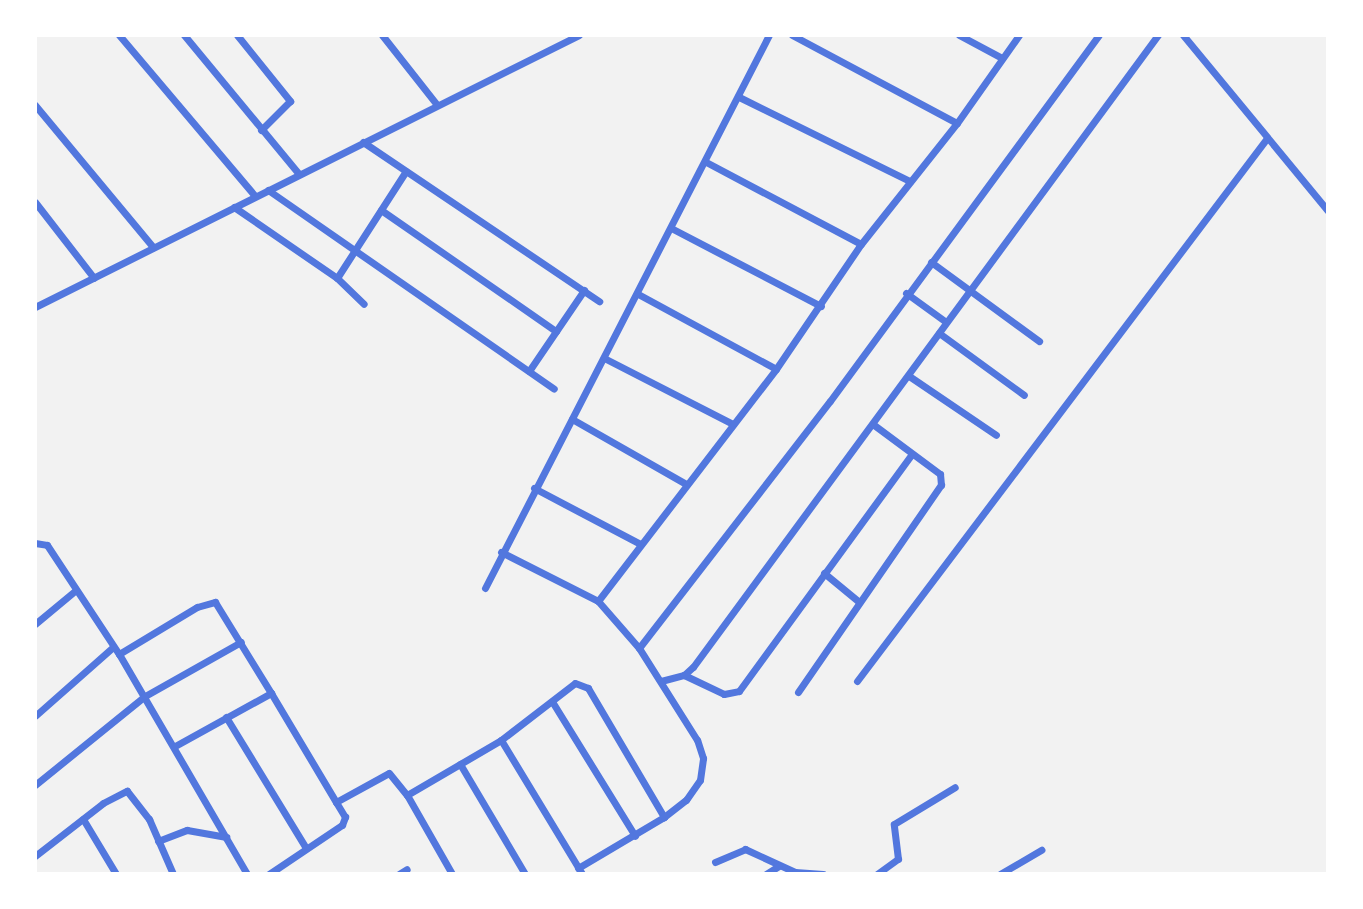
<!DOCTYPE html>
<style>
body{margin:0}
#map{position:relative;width:1363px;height:909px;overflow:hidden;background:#f2f2f2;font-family:"Open Sans",sans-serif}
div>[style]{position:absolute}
.minor>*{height:7px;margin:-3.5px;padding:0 3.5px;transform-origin:3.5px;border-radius:3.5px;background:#5277de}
span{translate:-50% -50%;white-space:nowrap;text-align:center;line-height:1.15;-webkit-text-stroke:5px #fff;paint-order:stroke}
.frame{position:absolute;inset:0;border:37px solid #fff;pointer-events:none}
</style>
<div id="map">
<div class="minor">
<i style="left:119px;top:35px;width:211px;rotate:49.8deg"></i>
<i style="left:184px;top:35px;width:180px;rotate:50.4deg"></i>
<i style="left:237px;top:35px;width:85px;rotate:51.2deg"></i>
<i style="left:290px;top:101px;width:41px;rotate:135deg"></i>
<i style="left:382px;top:35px;width:89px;rotate:51.8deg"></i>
<i style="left:792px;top:35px;width:187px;rotate:28.1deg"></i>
<i style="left:959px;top:35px;width:49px;rotate:28.1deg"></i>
<i style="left:1183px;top:35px;width:228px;rotate:50.5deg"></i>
<i style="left:739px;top:97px;width:191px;rotate:26.2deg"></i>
<i style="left:35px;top:105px;width:185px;rotate:50.3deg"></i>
<i style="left:363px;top:142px;width:285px;rotate:34deg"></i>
<i style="left:706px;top:162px;width:175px;rotate:27.9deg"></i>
<i style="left:268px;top:190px;width:348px;rotate:34.8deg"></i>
<i style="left:35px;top:202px;width:96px;rotate:52.2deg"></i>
<i style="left:234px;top:207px;width:125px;rotate:34.6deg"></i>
<i style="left:337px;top:278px;width:37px;rotate:44deg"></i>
<i style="left:381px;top:210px;width:213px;rotate:34.7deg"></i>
<i style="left:671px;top:228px;width:169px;rotate:27.5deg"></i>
<i style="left:931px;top:262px;width:134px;rotate:36.2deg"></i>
<i style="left:337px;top:278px;width:127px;rotate:-57.2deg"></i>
<i style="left:906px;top:293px;width:49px;rotate:35.9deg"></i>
<i style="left:638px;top:294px;width:157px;rotate:28.5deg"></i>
<i style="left:35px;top:307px;width:608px;rotate:-26.57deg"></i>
<i style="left:939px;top:333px;width:105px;rotate:36.1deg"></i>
<i style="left:604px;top:358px;width:145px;rotate:27.1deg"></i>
<i style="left:529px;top:371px;width:98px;rotate:-55.8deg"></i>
<i style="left:909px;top:376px;width:105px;rotate:34.1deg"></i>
<i style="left:572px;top:419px;width:131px;rotate:29.7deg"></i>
<i style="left:534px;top:488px;width:120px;rotate:27.8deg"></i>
<i style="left:35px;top:543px;width:12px;rotate:9deg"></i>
<i style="left:47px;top:545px;width:131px;rotate:56.6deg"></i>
<i style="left:119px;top:654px;width:255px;rotate:59.8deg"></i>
<i style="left:501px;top:552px;width:109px;rotate:26.8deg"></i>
<i style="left:598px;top:601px;width:62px;rotate:48.9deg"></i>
<i style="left:824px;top:573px;width:44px;rotate:39.5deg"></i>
<i style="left:485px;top:588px;width:622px;rotate:-62.82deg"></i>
<i style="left:598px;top:601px;width:292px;rotate:-52.5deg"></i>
<i style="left:776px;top:369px;width:151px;rotate:-55.8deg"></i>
<i style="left:861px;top:244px;width:154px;rotate:-51.6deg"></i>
<i style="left:957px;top:123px;width:108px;rotate:-54.8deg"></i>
<i style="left:35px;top:624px;width:53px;rotate:-39.7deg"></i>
<i style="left:119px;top:654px;width:91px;rotate:-31.1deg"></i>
<i style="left:197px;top:607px;width:19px;rotate:-16deg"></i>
<i style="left:215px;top:602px;width:107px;rotate:58.4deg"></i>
<i style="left:684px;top:675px;width:44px;rotate:25.4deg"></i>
<i style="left:724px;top:694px;width:15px;rotate:-11deg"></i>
<i style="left:739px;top:691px;width:293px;rotate:-53.9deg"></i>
<i style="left:661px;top:681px;width:24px;rotate:-15deg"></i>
<i style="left:684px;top:675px;width:12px;rotate:-42deg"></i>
<i style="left:693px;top:667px;width:785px;rotate:-53.66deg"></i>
<i style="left:857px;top:681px;width:680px;rotate:-52.94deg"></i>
<i style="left:798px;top:692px;width:252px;rotate:-55.4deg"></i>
<i style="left:941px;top:485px;width:11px;rotate:-95deg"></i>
<i style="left:940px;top:474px;width:82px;rotate:-143.4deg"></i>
<i style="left:553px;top:703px;width:156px;rotate:58.3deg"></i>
<i style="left:35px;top:716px;width:104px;rotate:-41.5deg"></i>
<i style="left:226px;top:717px;width:153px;rotate:58.6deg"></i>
<i style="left:501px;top:740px;width:157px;rotate:58.8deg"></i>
<i style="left:175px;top:746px;width:110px;rotate:-28.9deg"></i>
<i style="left:271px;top:693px;width:127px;rotate:59.2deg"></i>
<i style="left:460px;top:764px;width:128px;rotate:59.4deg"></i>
<i style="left:35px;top:785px;width:141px;rotate:-39deg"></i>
<i style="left:145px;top:696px;width:110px;rotate:-29.4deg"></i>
<i style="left:407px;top:795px;width:109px;rotate:-30.3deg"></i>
<i style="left:501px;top:740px;width:93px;rotate:-37.6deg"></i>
<i style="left:575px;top:683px;width:14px;rotate:21deg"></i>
<i style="left:588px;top:688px;width:150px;rotate:59.5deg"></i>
<i style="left:83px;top:819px;width:64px;rotate:59deg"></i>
<i style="left:158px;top:841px;width:31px;rotate:-21deg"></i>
<i style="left:187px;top:830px;width:40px;rotate:10deg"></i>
<i style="left:35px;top:856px;width:86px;rotate:-37.9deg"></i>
<i style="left:103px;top:803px;width:27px;rotate:-27deg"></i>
<i style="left:127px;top:791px;width:36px;rotate:52deg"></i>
<i style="left:149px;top:819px;width:60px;rotate:66.4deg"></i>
<i style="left:715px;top:862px;width:33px;rotate:-23deg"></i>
<i style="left:745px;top:849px;width:55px;rotate:24.7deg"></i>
<i style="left:795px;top:872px;width:28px;rotate:4deg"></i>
<i style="left:578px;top:868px;width:100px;rotate:-30.7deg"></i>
<i style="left:664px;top:817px;width:28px;rotate:-38deg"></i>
<i style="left:686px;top:800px;width:24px;rotate:-55deg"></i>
<i style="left:700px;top:780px;width:22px;rotate:-82deg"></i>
<i style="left:703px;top:758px;width:19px;rotate:-108deg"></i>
<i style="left:697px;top:740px;width:109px;rotate:-122.2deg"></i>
<i style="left:639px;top:648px;width:312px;rotate:-52.3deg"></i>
<i style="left:830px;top:401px;width:454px;rotate:-53.7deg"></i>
<i style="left:269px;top:874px;width:88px;rotate:-33.9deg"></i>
<i style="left:342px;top:825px;width:9px;rotate:-69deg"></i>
<i style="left:345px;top:817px;width:17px;rotate:-121deg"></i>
<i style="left:336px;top:802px;width:60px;rotate:-28.7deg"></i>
<i style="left:389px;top:773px;width:28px;rotate:51deg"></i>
<i style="left:407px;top:795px;width:91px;rotate:60.3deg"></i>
<i style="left:399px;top:874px;width:9px;rotate:-32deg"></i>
<i style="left:766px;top:874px;width:15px;rotate:-32deg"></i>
<i style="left:877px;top:874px;width:26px;rotate:-36deg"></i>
<i style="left:898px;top:859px;width:35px;rotate:-97deg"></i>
<i style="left:894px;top:824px;width:71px;rotate:-31.2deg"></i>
<i style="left:1000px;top:874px;width:48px;rotate:-30.3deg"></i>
</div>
<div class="frame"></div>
</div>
